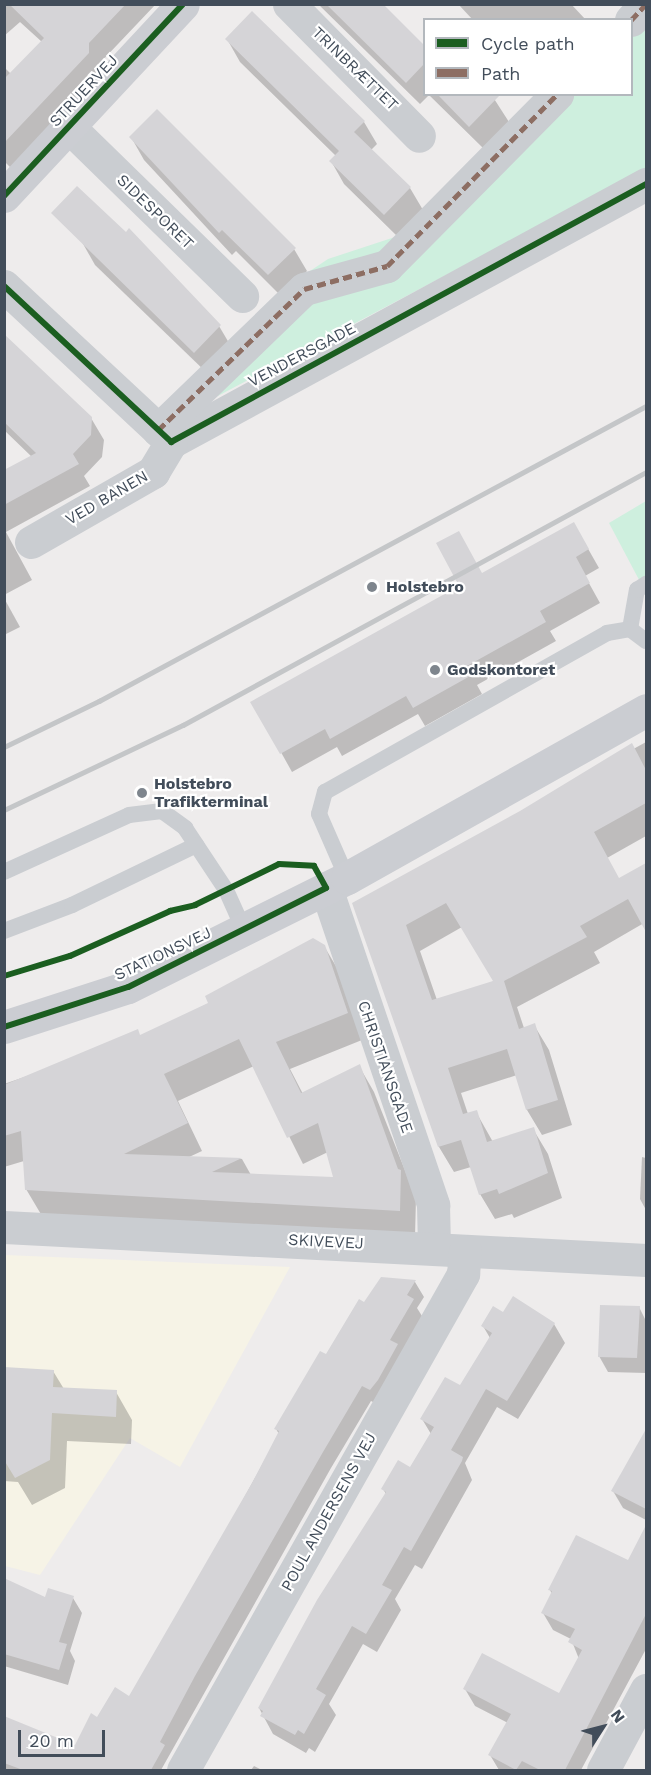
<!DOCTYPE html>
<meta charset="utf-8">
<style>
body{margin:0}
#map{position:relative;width:651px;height:1775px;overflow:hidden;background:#eeecec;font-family:"Work Sans",sans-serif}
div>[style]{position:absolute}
.commercial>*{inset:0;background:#f6f3e6}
.green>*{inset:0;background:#ceefde}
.shadow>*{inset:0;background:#0003}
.building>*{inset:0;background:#d5d4d7}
.lane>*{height:16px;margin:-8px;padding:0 8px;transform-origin:8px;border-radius:8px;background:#cacdd1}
.street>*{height:33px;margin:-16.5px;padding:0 16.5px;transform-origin:16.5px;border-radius:16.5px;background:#cacdd1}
.secondary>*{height:33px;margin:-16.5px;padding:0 16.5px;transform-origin:16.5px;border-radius:16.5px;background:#cbcdd2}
.rail>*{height:4.5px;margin:-2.25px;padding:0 2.25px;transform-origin:2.25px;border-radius:2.25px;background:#c4c6c8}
.quiet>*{height:4.5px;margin-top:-2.25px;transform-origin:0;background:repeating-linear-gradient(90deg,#8d6e63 0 9px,transparent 0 13.5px)}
.cycleway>*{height:6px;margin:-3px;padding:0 3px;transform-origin:3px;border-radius:3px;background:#1b5e20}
.dots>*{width:16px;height:16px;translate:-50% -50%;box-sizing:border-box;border:3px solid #fff;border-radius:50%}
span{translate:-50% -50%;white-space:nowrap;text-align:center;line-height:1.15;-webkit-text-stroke:4.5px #fff;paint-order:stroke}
.street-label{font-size:16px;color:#424d5a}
.poi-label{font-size:16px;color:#424d5a;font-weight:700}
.left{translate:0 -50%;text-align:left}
.frame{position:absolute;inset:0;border:6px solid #424d5a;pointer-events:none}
.legend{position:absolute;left:423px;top:18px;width:210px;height:78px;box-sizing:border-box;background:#fff;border:2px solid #b3b8bd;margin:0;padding:8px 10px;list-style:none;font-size:18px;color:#424d5a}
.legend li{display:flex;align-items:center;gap:12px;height:30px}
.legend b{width:30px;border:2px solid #b3b8bd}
.north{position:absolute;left:573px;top:1697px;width:60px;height:60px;-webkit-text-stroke:4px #fff;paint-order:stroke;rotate:54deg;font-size:16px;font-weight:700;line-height:24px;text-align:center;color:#424d5a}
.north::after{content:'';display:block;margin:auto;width:21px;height:27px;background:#424d5a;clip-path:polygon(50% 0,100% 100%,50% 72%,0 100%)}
.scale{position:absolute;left:18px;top:1730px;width:87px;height:27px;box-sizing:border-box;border:3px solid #424d5a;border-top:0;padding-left:8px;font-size:18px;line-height:21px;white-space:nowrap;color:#424d5a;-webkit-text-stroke:4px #fff;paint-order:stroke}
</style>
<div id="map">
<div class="commercial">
<i style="clip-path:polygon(5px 1255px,290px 1267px,180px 1467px,130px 1438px,40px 1575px,5px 1566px)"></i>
</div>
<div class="green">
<i style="clip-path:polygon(630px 5px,646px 5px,646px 169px,199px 406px,301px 277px,328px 259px,398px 236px,539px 95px,632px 94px,632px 20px,615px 19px)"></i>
<i style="clip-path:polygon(646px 501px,646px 593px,609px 523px)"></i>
</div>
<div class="shadow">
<i style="clip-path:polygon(4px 4px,156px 4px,99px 64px,100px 73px,11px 168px,4px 161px,4px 67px,11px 74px,42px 42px,20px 22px,4px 36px)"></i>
<i style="clip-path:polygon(318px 4px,381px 4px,424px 48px,424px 94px,491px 94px,509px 122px,483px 148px,429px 95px,420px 104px)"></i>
<i style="clip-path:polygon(458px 4px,571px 4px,586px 20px,473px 20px)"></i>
<i style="clip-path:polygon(227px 39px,364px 122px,377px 144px,371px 150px,410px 188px,423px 210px,397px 236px,344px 184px,331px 161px,336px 156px,240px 62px)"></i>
<i style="clip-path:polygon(131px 137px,294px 249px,307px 271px,282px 297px,236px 251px,232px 255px,144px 160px)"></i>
<i style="clip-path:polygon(82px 242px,219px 326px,232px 348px,208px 374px,95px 265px)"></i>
<i style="clip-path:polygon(4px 336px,91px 418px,104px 440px,102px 457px,84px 476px,90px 486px,6px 532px,32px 580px,4px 595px,4px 472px,32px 457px,4px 430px)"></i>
<i style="clip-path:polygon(574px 524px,599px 568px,585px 576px,600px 603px,550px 631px,556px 641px,477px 685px,482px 694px,425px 726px,418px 714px,342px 756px,337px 747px,292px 772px,253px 702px)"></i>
<i style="clip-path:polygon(4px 598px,20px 627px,4px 635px)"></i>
<i style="clip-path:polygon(evenodd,646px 742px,646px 836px,607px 858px,619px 880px,646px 864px,646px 928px,644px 923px,594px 952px,600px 963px,517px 1007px,524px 1028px,534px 1025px,549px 1050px,572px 1125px,542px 1135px,527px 1110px,517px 1075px,461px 1093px,468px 1114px,476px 1112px,493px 1142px,533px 1129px,548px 1154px,562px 1198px,514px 1218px,512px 1214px,495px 1219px,480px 1194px,471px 1167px,454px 1172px,439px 1147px,354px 904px,646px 742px,462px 927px,495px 981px,437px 1000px,420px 951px,462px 927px)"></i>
<i style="clip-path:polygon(evenodd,324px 946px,340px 973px,362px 1040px,290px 1069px,303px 1094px,359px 1066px,374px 1092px,416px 1198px,415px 1237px,42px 1216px,26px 1189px,24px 1161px,4px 1167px,4px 1084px,141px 1037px,324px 946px,254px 1066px,303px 1164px,328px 1152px,335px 1179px,251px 1175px,242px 1159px,187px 1158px,202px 1151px,178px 1101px,254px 1066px)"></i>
<i style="clip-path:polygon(642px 1157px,646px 1158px,646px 1210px,640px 1199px)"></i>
<i style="clip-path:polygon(382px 1279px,415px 1282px,424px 1297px,417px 1308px,422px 1316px,379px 1405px,371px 1401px,331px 1468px,161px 1770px,4px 1770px,4px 1718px,76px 1747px,98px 1719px,130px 1698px,158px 1655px,279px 1434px,276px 1429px)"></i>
<i style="clip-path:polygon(639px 1307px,646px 1321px,646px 1373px,608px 1372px,599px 1356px)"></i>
<i style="clip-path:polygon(503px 1314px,554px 1324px,565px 1343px,518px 1419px,497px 1407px,465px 1463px,472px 1480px,422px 1569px,415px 1565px,395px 1599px,401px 1610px,377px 1652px,363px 1644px,329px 1704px,336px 1715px,315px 1752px,309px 1748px,306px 1753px,273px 1734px,259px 1708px,386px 1494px,383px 1489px,411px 1469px,431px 1434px,422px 1419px,460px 1387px,490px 1338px,483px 1326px)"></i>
<i style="clip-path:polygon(4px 1369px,53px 1371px,64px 1389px,116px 1392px,132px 1420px,131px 1444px,67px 1441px,65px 1488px,32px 1505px,18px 1482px,4px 1481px)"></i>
<i style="clip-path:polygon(646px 1432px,646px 1520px,623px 1508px,613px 1491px)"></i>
<i style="clip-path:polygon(646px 1529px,646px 1649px,581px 1770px,499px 1770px,490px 1755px,508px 1723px,475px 1706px,465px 1689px,559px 1695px,579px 1659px,571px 1639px,553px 1630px,543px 1613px,552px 1594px,550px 1590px,628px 1562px)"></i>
<i style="clip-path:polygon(4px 1580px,46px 1599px,73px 1598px,82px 1613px,70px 1651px,75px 1661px,68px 1685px,4px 1666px)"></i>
<i style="clip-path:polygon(254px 1766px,262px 1770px,251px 1770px)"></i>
</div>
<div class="building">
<i style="clip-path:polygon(9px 4px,126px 4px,89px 43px,89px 53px,4px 143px,4px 79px,44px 38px)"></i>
<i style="clip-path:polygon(326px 4px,383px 4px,424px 45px,424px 64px,406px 83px)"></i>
<i style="clip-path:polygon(252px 11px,365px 121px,354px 132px,411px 187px,384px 215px,329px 161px,339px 151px,225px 39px)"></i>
<i style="clip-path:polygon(437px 94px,501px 94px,469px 127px)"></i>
<i style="clip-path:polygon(157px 109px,296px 248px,268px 275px,222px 230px,219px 233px,129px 137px)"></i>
<i style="clip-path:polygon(77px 186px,126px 232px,129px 228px,221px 325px,194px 353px,51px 213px)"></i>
<i style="clip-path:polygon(4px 334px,92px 417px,91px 435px,73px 454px,79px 464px,4px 505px,4px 470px,36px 453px,4px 422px)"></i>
<i style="clip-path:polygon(574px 522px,589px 549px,576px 557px,590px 583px,540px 611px,546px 622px,467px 666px,472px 675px,413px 708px,406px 696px,330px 739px,325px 729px,280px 754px,250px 702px,459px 586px,436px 543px,459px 531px,482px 573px)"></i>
<i style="clip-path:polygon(evenodd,632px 743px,646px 770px,646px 803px,594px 832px,619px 878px,646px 863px,646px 932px,628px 899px,580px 926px,587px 937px,504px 981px,519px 1029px,535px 1023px,558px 1100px,526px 1110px,507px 1049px,448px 1068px,463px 1114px,477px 1110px,487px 1142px,534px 1127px,548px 1173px,499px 1194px,497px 1189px,479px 1195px,461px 1140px,438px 1147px,352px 903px,520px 811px,632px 743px,446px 903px,493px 981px,432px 1000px,406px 925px,446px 903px)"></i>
<i style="clip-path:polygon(evenodd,313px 938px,325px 945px,348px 1013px,276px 1042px,301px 1093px,360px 1064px,398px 1169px,401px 1170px,400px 1211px,25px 1190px,21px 1131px,4px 1136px,4px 1085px,138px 1029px,140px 1035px,208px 1003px,205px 996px,313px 938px,239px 1039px,287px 1138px,318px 1123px,333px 1177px,212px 1172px,242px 1158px,124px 1154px,188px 1123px,164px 1074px,239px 1039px)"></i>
<i style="clip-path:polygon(381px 1277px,416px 1280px,407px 1295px,414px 1299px,390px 1340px,398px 1344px,378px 1380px,370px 1390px,362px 1386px,323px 1452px,195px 1676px,160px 1742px,165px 1745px,151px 1770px,23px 1770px,4px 1763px,4px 1716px,75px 1745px,91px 1713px,97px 1717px,115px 1687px,129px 1696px,252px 1483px,279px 1431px,274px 1429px,320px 1351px,326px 1354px,359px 1299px,364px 1302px)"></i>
<i style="clip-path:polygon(513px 1296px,555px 1323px,507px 1401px,486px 1389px,451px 1450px,463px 1457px,462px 1461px,411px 1551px,404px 1547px,382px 1585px,392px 1590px,366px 1634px,352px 1626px,316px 1689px,326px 1695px,304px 1734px,298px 1730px,295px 1735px,260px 1716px,263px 1711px,258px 1708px,317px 1600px,386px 1492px,381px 1489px,398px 1460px,410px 1467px,434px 1427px,420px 1419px,445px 1377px,460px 1385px,492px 1333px,481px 1326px,493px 1306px,503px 1312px)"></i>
<i style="clip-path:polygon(600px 1305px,640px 1306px,637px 1358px,598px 1357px)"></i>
<i style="clip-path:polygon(4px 1367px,54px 1370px,53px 1387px,117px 1390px,116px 1417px,52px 1413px,50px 1460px,15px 1478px,4px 1460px)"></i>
<i style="clip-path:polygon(646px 1429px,646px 1509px,611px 1491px)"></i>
<i style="clip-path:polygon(646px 1525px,646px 1614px,565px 1770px,540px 1770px,522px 1761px,516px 1770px,488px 1755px,511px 1714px,463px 1689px,482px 1653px,559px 1693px,582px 1650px,568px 1642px,575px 1629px,541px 1613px,552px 1591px,548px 1590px,576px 1535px,628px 1560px)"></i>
<i style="clip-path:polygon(4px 1578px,45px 1597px,48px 1588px,74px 1596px,59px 1642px,67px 1644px,59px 1670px,4px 1654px)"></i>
</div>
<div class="lane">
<i style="left:630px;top:629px;width:40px;rotate:-80deg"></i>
<i style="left:637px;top:590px;width:11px;rotate:-34deg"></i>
<i style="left:4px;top:872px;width:137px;rotate:-24.5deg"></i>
<i style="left:129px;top:815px;width:33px;rotate:-7deg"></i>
<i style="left:162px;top:811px;width:29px;rotate:36deg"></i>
<i style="left:185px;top:828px;width:74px;rotate:56.5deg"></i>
<i style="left:226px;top:890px;width:44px;rotate:65.8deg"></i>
<i style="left:347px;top:878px;width:70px;rotate:-113.6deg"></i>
<i style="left:319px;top:814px;width:23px;rotate:-75deg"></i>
<i style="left:325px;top:792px;width:324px;rotate:-29.4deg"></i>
<i style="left:607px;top:633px;width:23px;rotate:-10deg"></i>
<i style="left:630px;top:629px;width:20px;rotate:37deg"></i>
<i style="left:4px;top:931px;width:73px;rotate:-20.9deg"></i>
<i style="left:72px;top:905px;width:138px;rotate:-25.8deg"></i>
</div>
<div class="street">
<i style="left:289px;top:4px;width:185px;rotate:45.4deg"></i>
<i style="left:631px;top:20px;width:22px;rotate:-47deg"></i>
<i style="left:69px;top:127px;width:242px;rotate:44.3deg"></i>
<i style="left:4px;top:286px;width:229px;rotate:43deg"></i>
<i style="left:171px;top:442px;width:541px;rotate:-28.51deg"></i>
<i style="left:158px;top:430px;width:203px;rotate:-44deg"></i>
<i style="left:304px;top:289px;width:86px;rotate:-15.5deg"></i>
<i style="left:387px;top:266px;width:242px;rotate:-45.3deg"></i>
<i style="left:31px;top:542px;width:141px;rotate:-29.8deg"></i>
<i style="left:153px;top:472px;width:35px;rotate:-59deg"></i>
<i style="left:326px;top:888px;width:335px;rotate:71.3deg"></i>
<i style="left:433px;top:1205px;width:42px;rotate:88.6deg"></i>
<i style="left:4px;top:1227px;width:643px;rotate:2.94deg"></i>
<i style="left:183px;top:1770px;width:570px;rotate:-60.55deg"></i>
<i style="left:463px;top:1274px;width:23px;rotate:-85deg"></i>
<i style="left:603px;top:1770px;width:91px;rotate:-61.7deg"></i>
</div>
<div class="secondary">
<i style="left:4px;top:196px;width:262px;rotate:-47deg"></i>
<i style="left:4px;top:1027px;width:130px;rotate:-17.9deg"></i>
<i style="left:128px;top:987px;width:245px;rotate:-26.5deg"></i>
<i style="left:347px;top:878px;width:343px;rotate:-29.3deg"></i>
</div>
<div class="rail">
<i style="left:4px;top:747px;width:106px;rotate:-25.8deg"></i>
<i style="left:99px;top:701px;width:621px;rotate:-28.34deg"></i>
<i style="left:4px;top:810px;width:198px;rotate:-25.4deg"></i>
<i style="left:183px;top:725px;width:528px;rotate:-28.65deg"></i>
</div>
<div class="quiet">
<i style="left:631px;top:20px;width:22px;rotate:-47deg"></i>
<i style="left:158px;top:430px;width:203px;rotate:-44deg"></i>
<i style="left:304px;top:289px;width:86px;rotate:-15.5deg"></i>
<i style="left:387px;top:266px;width:242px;rotate:-45.3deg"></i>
</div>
<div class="cycleway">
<i style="left:4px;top:196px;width:262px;rotate:-47deg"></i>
<i style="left:4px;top:286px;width:229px;rotate:43deg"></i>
<i style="left:171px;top:442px;width:541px;rotate:-28.51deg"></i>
<i style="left:4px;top:976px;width:69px;rotate:-16.9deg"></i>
<i style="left:70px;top:956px;width:110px;rotate:-24.2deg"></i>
<i style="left:170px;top:911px;width:26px;rotate:-13deg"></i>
<i style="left:195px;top:905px;width:93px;rotate:-26deg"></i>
<i style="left:279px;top:864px;width:35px;rotate:3deg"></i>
<i style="left:314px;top:866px;width:25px;rotate:61deg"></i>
<i style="left:326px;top:888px;width:221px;rotate:153.4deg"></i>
<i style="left:128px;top:987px;width:130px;rotate:162.1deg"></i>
</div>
<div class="dots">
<i style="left:372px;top:587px;background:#7e858d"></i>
<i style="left:435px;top:670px;background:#7e858d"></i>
<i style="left:142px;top:793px;background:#7e858d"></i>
</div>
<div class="street-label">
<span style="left:355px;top:69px;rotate:44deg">TRINBRÆTTET</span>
<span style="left:84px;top:91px;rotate:-47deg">STRUERVEJ</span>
<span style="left:155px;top:212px;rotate:44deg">SIDESPORET</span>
<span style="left:302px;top:355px;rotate:-28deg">VENDERSGADE</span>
<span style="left:107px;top:498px;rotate:-30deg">VED BANEN</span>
<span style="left:163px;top:954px;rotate:-25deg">STATIONSVEJ</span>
<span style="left:385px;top:1067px;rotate:71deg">CHRISTIANSGADE</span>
<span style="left:326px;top:1242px;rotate:3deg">SKIVEVEJ</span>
<span style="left:329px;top:1512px;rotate:-61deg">POUL ANDERSENS VEJ</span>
</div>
<div class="poi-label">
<span class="left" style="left:386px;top:587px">Holstebro</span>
<span class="left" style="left:447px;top:670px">Godskontoret</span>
<span class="left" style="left:154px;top:793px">Holstebro<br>Trafikterminal</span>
</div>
<div class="frame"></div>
<ul class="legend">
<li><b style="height:8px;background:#1b5e20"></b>Cycle path</li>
<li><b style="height:8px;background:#8d6e63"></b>Path</li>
</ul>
<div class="north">N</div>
<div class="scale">20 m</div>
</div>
